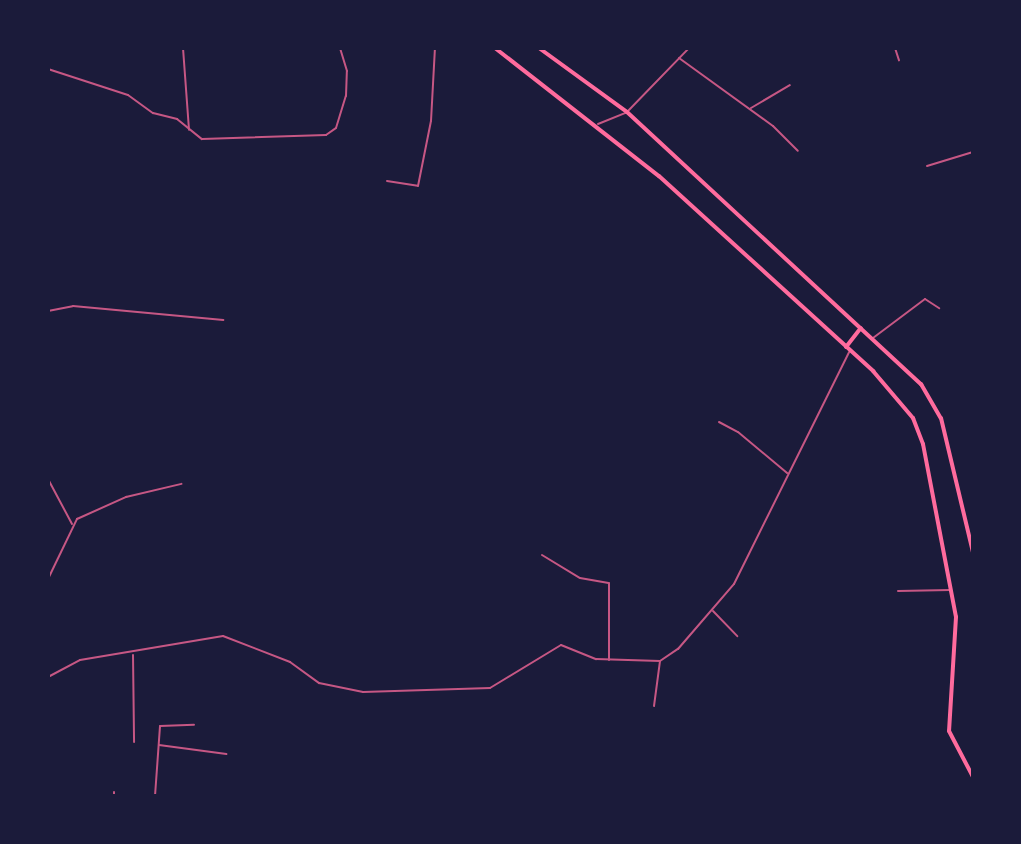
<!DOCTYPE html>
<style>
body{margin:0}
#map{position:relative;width:1021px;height:844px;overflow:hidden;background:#1b1b3a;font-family:"Asap Condensed",sans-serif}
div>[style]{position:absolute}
.minor>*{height:2px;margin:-1px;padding:0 1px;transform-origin:1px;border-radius:1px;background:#c65784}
.trunk>*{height:4px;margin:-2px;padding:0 2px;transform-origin:2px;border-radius:2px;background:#ff6b9d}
span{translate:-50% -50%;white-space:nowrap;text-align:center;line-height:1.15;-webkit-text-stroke:7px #1b1b3a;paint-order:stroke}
.frame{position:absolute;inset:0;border:50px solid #1b1b3a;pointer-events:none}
</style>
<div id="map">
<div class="minor">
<i style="left:183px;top:48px;width:82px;rotate:85.8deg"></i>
<i style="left:895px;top:48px;width:13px;rotate:72deg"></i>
<i style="left:679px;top:58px;width:116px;rotate:35.9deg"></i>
<i style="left:773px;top:126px;width:35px;rotate:45deg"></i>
<i style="left:48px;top:69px;width:84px;rotate:18deg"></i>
<i style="left:128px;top:95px;width:31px;rotate:36deg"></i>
<i style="left:153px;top:113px;width:25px;rotate:14deg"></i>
<i style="left:177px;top:119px;width:32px;rotate:39deg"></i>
<i style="left:202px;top:139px;width:124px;rotate:-1.8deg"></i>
<i style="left:326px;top:135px;width:12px;rotate:-35deg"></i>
<i style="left:336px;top:128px;width:34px;rotate:-73deg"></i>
<i style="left:346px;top:96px;width:25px;rotate:-88deg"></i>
<i style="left:347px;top:71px;width:24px;rotate:-107deg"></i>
<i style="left:751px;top:108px;width:45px;rotate:-30.5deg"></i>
<i style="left:598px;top:124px;width:31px;rotate:-22deg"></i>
<i style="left:627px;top:112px;width:89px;rotate:-45.9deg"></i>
<i style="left:927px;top:166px;width:48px;rotate:-16.9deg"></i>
<i style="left:387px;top:181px;width:31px;rotate:9deg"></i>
<i style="left:418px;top:186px;width:66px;rotate:-78.7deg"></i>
<i style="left:431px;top:121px;width:73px;rotate:-86.9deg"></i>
<i style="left:48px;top:311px;width:25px;rotate:-11deg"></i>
<i style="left:73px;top:306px;width:151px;rotate:5.3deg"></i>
<i style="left:873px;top:338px;width:65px;rotate:-36.9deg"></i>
<i style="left:925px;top:299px;width:17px;rotate:33deg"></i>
<i style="left:719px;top:422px;width:21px;rotate:28deg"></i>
<i style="left:738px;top:432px;width:64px;rotate:39.9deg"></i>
<i style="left:48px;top:479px;width:51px;rotate:61.9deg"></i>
<i style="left:542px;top:555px;width:44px;rotate:31.2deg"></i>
<i style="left:580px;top:578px;width:29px;rotate:10deg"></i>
<i style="left:609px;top:583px;width:77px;rotate:90deg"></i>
<i style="left:48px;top:579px;width:67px;rotate:-64.2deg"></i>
<i style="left:77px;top:519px;width:54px;rotate:-24.2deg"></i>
<i style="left:126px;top:497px;width:57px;rotate:-13.3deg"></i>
<i style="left:898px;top:591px;width:52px;rotate:-1.1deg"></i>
<i style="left:713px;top:611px;width:35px;rotate:46deg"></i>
<i style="left:133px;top:655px;width:87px;rotate:89.3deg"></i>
<i style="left:48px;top:677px;width:36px;rotate:-28deg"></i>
<i style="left:80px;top:660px;width:145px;rotate:-9.5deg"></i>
<i style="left:223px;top:636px;width:72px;rotate:21.2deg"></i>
<i style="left:290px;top:662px;width:36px;rotate:36deg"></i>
<i style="left:319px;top:683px;width:45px;rotate:11.6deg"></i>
<i style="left:363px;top:692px;width:127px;rotate:-1.8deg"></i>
<i style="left:490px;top:688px;width:83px;rotate:-31.2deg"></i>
<i style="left:561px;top:645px;width:38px;rotate:22deg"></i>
<i style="left:596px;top:659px;width:64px;rotate:1.8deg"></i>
<i style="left:660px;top:661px;width:22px;rotate:-34deg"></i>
<i style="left:678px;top:649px;width:86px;rotate:-49.3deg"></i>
<i style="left:734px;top:584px;width:259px;rotate:-63.6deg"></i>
<i style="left:654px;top:706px;width:45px;rotate:-82.4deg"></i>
<i style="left:159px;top:745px;width:68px;rotate:7.7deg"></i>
<i style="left:114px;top:796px;width:4px;rotate:-90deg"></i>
<i style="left:155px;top:796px;width:70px;rotate:-85.9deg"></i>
<i style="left:160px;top:726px;width:34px;rotate:-2deg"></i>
</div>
<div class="trunk">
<i style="left:495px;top:48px;width:208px;rotate:38deg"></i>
<i style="left:659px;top:176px;width:290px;rotate:42.3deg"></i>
<i style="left:873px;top:371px;width:62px;rotate:49.6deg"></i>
<i style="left:913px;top:418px;width:28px;rotate:69deg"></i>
<i style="left:923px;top:444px;width:176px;rotate:79.2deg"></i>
<i style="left:956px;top:617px;width:114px;rotate:93.5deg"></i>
<i style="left:949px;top:731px;width:52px;rotate:62.4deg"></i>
<i style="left:539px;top:48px;width:109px;rotate:36deg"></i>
<i style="left:627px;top:112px;width:401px;rotate:42.8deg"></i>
<i style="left:921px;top:384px;width:39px;rotate:60deg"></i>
<i style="left:941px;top:418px;width:138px;rotate:76.6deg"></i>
<i style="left:846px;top:347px;width:24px;rotate:-52deg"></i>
<i style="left:973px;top:700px;width:4px;rotate:90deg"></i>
</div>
<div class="frame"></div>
</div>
